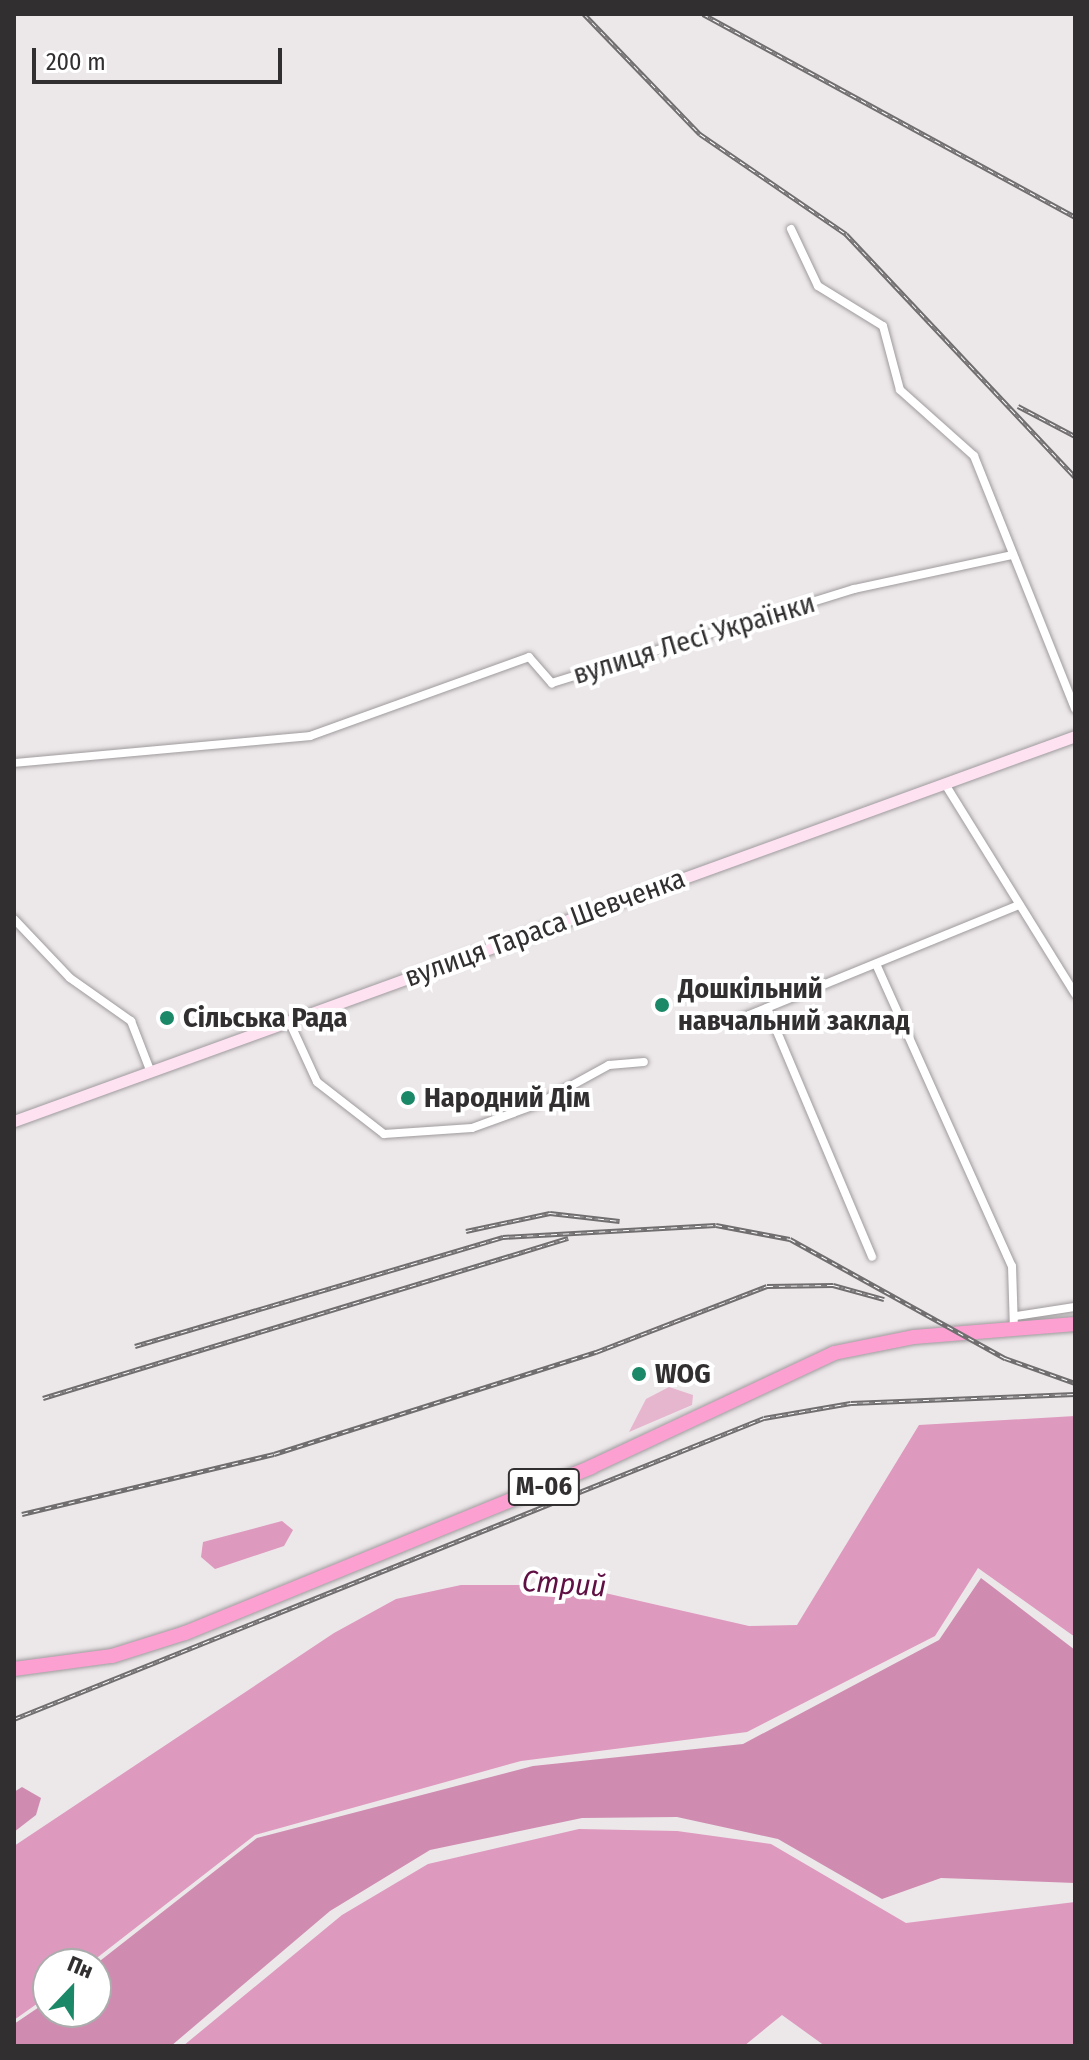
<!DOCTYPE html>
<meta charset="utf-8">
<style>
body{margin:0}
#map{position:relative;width:1089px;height:2060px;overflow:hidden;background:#ece7e9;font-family:"Fira Sans Condensed",sans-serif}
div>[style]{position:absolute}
.green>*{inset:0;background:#e6b5ce}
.forest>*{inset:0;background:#cf8cb0}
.water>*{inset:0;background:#de99be}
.roads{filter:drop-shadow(0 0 2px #9f9b9d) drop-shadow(0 0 2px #9f9b9d)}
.street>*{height:8px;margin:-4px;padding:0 4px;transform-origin:4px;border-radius:4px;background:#fff}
.secondary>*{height:11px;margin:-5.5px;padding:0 5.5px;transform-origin:5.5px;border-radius:5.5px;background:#fee2f2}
.highway>*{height:14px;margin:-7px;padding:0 7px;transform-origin:7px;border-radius:7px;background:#fca0d2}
.rail>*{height:5px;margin-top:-2.5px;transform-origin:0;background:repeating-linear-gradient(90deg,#fff 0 6px,#716e70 0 12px);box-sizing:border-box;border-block:2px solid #716e70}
.dots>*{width:22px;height:22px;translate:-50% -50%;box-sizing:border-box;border:4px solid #fff;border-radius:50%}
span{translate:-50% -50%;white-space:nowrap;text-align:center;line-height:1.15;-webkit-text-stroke:8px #fff;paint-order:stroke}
.shield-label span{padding:2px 6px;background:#fff;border:2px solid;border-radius:6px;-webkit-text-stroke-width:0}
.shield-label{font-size:26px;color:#312f30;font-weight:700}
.street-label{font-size:28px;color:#312f30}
.poi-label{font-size:28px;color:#312f30;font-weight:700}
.left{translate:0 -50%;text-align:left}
.water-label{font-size:30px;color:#5f0f43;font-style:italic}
.frame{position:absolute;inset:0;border:16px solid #312f30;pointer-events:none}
.north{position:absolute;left:32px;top:1948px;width:80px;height:80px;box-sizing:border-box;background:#fff;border:2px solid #adacac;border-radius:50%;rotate:22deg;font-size:22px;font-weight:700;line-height:32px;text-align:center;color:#312f30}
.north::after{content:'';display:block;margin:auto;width:28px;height:36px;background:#1b8867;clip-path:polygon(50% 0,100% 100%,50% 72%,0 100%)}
.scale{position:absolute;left:32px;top:48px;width:250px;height:36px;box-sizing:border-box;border:4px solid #312f30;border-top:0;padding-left:10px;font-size:24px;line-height:28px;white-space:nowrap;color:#312f30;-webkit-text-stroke:6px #fff;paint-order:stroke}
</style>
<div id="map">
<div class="green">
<i style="clip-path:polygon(669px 1387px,693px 1395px,692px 1405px,629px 1432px,646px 1399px)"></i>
</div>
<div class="forest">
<i style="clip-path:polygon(981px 1578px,1075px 1650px,1075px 1883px,941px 1878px,882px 1899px,778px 1839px,677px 1817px,582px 1818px,430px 1850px,330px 1911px,171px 2046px,14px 2046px,14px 2024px,48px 2001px,48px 2012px,96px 2012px,96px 1964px,257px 1838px,533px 1766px,743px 1744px,939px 1640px)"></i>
<i style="clip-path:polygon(22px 1787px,41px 1798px,36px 1815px,14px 1832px,14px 1792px)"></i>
</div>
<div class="water">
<i style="clip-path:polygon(1075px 1416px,1075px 1637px,978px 1568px,935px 1636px,747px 1732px,521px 1761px,255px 1835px,89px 1964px,48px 1964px,48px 1996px,14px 2020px,14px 1846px,334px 1633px,396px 1599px,461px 1585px,570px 1585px,749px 1626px,797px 1625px,919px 1425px)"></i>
<i style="clip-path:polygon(282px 1521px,293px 1530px,284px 1546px,215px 1569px,201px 1557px,203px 1542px)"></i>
<i style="clip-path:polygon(579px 1829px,677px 1831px,771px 1844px,906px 1923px,1075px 1902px,1075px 2046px,825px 2046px,782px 2015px,744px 2046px,183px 2046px,342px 1915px,428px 1864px)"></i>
</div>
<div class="roads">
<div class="street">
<i style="left:791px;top:229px;width:63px;rotate:64.7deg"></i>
<i style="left:818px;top:286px;width:76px;rotate:31.6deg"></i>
<i style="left:883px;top:326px;width:66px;rotate:75.1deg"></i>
<i style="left:900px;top:390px;width:99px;rotate:41.7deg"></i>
<i style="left:974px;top:456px;width:272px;rotate:68.2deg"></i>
<i style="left:14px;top:763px;width:297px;rotate:-5.2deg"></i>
<i style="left:310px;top:736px;width:233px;rotate:-19.8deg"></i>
<i style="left:529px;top:657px;width:35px;rotate:49deg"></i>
<i style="left:552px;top:683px;width:316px;rotate:-17.3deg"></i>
<i style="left:854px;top:589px;width:162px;rotate:-12.1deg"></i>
<i style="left:945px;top:784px;width:247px;rotate:58.2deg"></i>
<i style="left:14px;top:919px;width:81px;rotate:46.5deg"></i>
<i style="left:70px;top:978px;width:75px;rotate:35.2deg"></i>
<i style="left:131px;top:1021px;width:53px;rotate:68.8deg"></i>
<i style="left:876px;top:964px;width:331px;rotate:65.8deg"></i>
<i style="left:1012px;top:1266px;width:63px;rotate:88.2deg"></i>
<i style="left:767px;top:1008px;width:270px;rotate:67.1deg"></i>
<i style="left:742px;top:1018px;width:299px;rotate:-22.2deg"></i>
<i style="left:289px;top:1021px;width:67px;rotate:65.3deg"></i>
<i style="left:317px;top:1082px;width:85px;rotate:37.8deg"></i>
<i style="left:384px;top:1134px;width:88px;rotate:-3.9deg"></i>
<i style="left:472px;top:1128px;width:70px;rotate:-20deg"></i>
<i style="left:538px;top:1104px;width:81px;rotate:-28.8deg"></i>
<i style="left:609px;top:1065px;width:35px;rotate:-5deg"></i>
<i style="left:1016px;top:1316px;width:60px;rotate:-8.7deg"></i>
</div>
<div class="secondary">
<i style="left:14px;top:1121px;width:1129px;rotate:-19.94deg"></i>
</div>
<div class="highway">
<i style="left:14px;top:1669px;width:99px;rotate:-7.6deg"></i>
<i style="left:112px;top:1656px;width:77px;rotate:-17.5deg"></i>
<i style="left:185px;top:1633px;width:439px;rotate:-22.2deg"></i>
<i style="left:591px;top:1467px;width:268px;rotate:-25.1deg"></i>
<i style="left:834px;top:1353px;width:82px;rotate:-11.3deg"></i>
<i style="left:914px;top:1337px;width:162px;rotate:-4.6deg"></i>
</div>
</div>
<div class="rail">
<i style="left:584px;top:14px;width:167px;rotate:46deg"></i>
<i style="left:700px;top:134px;width:177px;rotate:34.4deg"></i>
<i style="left:846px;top:234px;width:334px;rotate:46.7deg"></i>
<i style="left:703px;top:14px;width:424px;rotate:28.6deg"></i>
<i style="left:1018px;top:406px;width:64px;rotate:27.8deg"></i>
<i style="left:466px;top:1231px;width:86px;rotate:-12.1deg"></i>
<i style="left:550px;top:1213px;width:70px;rotate:6.5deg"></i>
<i style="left:135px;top:1346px;width:384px;rotate:-16.5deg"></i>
<i style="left:503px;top:1237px;width:213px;rotate:-3.2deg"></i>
<i style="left:716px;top:1225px;width:75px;rotate:10.7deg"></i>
<i style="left:790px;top:1239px;width:246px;rotate:29deg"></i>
<i style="left:1005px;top:1358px;width:74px;rotate:19.7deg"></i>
<i style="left:43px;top:1398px;width:549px;rotate:-16.95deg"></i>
<i style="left:22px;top:1514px;width:259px;rotate:-13.4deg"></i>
<i style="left:274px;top:1454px;width:338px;rotate:-17.6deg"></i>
<i style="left:596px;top:1352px;width:183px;rotate:-21.1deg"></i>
<i style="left:767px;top:1286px;width:66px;rotate:-0.9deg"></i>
<i style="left:833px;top:1285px;width:53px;rotate:15.4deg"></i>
<i style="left:14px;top:1719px;width:808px;rotate:-21.87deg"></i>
<i style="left:764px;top:1418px;width:88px;rotate:-9.8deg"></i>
<i style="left:851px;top:1403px;width:224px;rotate:-2.3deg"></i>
</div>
<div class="dots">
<i style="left:662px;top:1005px;background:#1b8867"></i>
<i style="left:167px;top:1018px;background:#1b8867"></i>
<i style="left:408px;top:1098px;background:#1b8867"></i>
<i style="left:639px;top:1374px;background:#1b8867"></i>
</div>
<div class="shield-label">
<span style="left:544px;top:1487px">М-06</span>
</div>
<div class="street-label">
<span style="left:694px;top:639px;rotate:-17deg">вулиця Лесі Українки</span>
<span style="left:545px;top:928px;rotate:-20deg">вулиця Тараса Шевченка</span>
</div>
<div class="poi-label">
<span class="left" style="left:678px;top:1005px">Дошкільний<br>навчальний заклад</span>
<span class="left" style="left:183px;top:1018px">Сільська Рада</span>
<span class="left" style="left:424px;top:1098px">Народний Дім</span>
<span class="left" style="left:655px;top:1374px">WOG</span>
</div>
<div class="water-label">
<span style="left:564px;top:1584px;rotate:4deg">Стрий</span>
</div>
<div class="frame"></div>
<div class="north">Пн</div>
<div class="scale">200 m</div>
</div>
